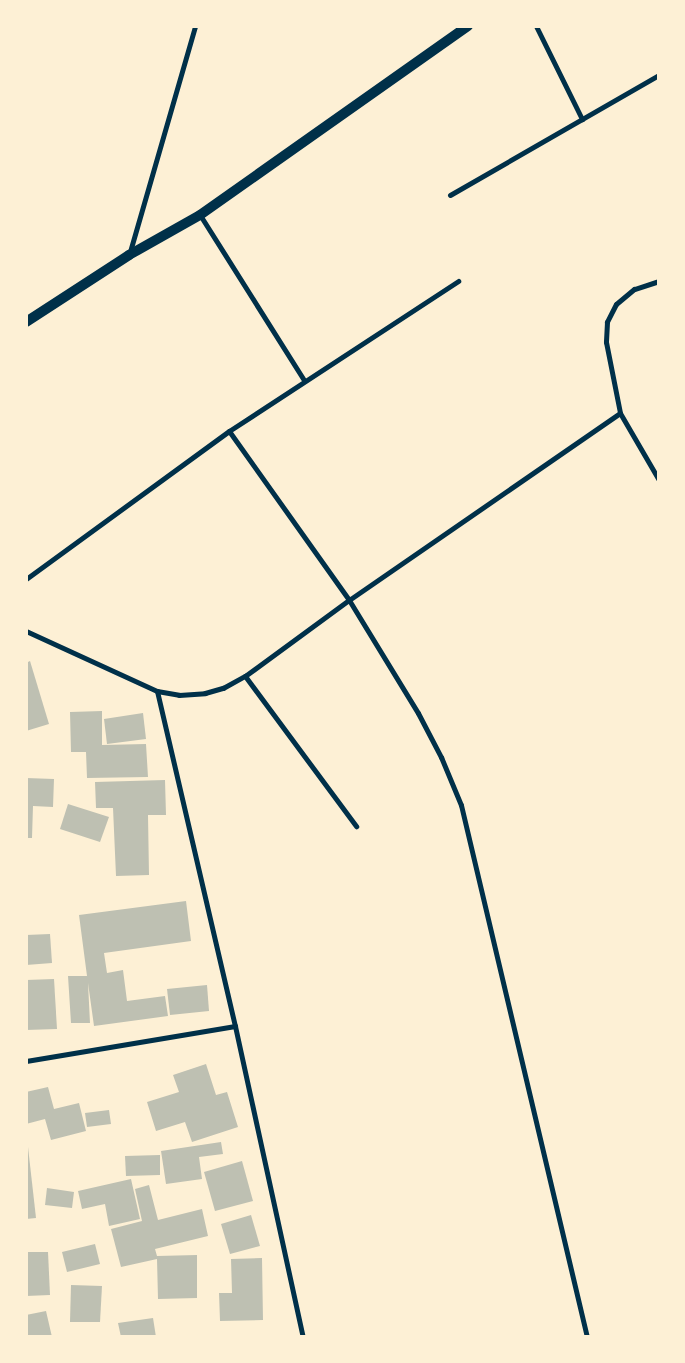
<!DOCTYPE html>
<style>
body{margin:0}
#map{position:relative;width:685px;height:1363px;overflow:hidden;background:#fdf0d5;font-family:"Fira Sans Condensed",sans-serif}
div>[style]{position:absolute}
.building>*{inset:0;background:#bec0b2}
.minor>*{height:5px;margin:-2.5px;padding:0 2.5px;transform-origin:2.5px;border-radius:2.5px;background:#003049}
.secondary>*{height:10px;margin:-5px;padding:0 5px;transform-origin:5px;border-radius:5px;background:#003049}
span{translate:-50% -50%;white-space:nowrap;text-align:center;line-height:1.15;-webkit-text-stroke:4.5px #fdf0d5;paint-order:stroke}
.frame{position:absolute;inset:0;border:28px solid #fdf0d5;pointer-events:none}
</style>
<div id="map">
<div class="building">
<i style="clip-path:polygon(30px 661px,49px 724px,26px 731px,26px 663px)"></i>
<i style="clip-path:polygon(102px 711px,102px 745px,146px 744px,148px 777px,87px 778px,86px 752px,71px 752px,70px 712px)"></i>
<i style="clip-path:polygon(143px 713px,146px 739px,107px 744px,104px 719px)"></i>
<i style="clip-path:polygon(26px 778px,54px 779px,53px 807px,33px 806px,32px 838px,26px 838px)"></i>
<i style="clip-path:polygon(165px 780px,166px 815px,148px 815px,149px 875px,116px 876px,113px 808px,96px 808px,95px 782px)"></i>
<i style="clip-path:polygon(68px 804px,109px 817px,100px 842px,60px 829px)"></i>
<i style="clip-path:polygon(186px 901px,191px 941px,104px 953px,107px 973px,123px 970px,127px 1001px,165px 996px,168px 1016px,94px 1026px,88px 983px,90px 1023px,71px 1023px,68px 976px,87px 976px,79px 915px)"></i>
<i style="clip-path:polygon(50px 934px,52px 963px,26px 965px,26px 935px)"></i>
<i style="clip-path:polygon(54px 979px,57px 1029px,26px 1030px,26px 980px)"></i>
<i style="clip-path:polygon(207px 985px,209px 1011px,170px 1015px,167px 989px)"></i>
<i style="clip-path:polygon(206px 1064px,216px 1095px,227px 1092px,238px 1127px,192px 1142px,185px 1122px,156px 1131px,147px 1102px,179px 1092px,173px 1075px)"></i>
<i style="clip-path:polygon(48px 1087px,54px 1109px,79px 1103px,86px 1131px,51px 1140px,45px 1119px,26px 1124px,26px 1092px)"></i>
<i style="clip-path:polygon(109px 1110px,111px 1124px,87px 1127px,85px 1113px)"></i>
<i style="clip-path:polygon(221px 1142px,223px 1154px,199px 1157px,202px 1179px,166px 1184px,161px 1151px)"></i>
<i style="clip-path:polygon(28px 1147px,36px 1218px,26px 1219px,26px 1148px)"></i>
<i style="clip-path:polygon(160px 1155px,160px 1175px,126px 1176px,125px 1156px)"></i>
<i style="clip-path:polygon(242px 1161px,253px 1201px,215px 1211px,204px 1172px)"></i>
<i style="clip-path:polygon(131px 1179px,140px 1219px,109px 1226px,105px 1204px,82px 1209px,78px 1191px)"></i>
<i style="clip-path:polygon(149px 1185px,158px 1220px,202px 1209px,208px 1236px,155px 1249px,157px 1256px,197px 1255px,197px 1298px,158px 1299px,157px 1259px,121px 1267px,111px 1229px,142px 1221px,135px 1189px)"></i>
<i style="clip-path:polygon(47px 1188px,74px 1192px,72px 1208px,45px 1205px)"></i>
<i style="clip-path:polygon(251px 1215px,260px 1246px,230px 1254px,221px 1224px)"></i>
<i style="clip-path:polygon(95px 1244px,100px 1264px,67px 1272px,62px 1252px)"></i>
<i style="clip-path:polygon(26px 1252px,48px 1252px,50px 1295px,26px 1296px)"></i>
<i style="clip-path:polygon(262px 1258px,263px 1320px,220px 1321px,219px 1293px,232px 1293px,231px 1259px)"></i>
<i style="clip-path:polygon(71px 1285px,102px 1286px,100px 1322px,70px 1322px)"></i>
<i style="clip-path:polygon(46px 1311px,52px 1337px,26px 1337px,26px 1315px)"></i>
<i style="clip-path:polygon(153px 1318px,156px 1337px,121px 1337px,118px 1323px)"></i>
</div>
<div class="minor">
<i style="left:536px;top:26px;width:104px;rotate:63.7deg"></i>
<i style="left:450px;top:195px;width:241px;rotate:-29.9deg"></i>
<i style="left:200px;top:215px;width:195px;rotate:57.8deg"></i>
<i style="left:129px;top:255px;width:238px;rotate:-73.9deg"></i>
<i style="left:659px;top:281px;width:26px;rotate:162deg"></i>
<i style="left:634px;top:289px;width:23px;rotate:140deg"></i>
<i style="left:616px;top:304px;width:20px;rotate:117deg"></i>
<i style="left:607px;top:322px;width:20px;rotate:93deg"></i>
<i style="left:606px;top:342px;width:72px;rotate:78.8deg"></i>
<i style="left:620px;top:413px;width:78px;rotate:59.8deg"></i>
<i style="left:229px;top:431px;width:207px;rotate:54.6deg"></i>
<i style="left:349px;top:600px;width:132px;rotate:58.6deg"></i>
<i style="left:418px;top:713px;width:50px;rotate:62.4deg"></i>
<i style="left:441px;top:757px;width:52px;rotate:67.4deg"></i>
<i style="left:461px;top:805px;width:547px;rotate:76.68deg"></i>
<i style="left:26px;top:579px;width:251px;rotate:-36.1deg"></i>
<i style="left:229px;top:431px;width:274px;rotate:-33.2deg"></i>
<i style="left:26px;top:631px;width:144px;rotate:24.6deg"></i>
<i style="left:157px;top:691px;width:22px;rotate:10deg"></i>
<i style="left:179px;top:695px;width:26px;rotate:-4deg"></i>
<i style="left:205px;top:693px;width:19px;rotate:-16deg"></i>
<i style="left:223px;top:688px;width:25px;rotate:-29deg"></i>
<i style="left:245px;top:676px;width:129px;rotate:-36.2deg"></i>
<i style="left:349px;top:600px;width:329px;rotate:-34.6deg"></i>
<i style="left:245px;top:676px;width:187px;rotate:53.5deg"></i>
<i style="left:157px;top:691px;width:344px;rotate:76.9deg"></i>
<i style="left:235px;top:1026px;width:318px;rotate:77.7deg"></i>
<i style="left:26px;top:1061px;width:212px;rotate:-9.5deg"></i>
</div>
<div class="secondary">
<i style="left:26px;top:322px;width:123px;rotate:-33deg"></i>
<i style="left:129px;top:255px;width:81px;rotate:-29.4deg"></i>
<i style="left:200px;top:215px;width:328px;rotate:-35.2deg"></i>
</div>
<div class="frame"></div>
</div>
